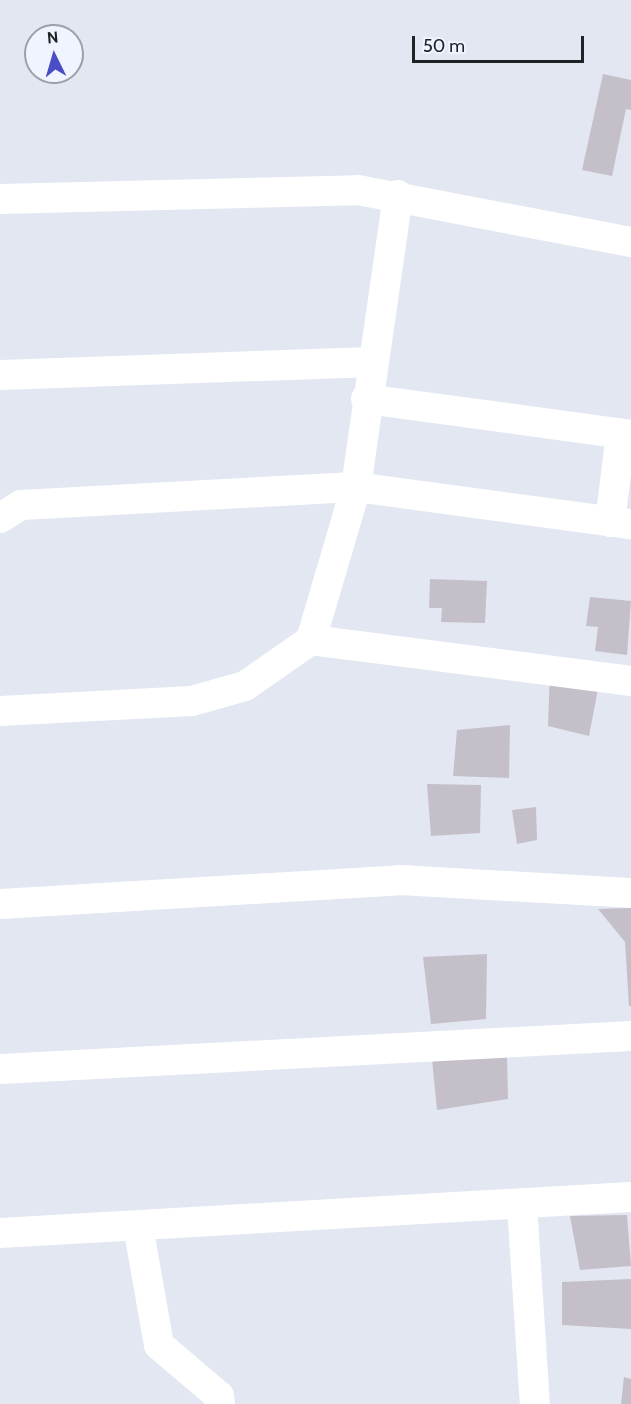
<!DOCTYPE html>
<style>
body{margin:0}
#map{position:relative;width:631px;height:1404px;overflow:hidden;background:#e2e7f1;font-family:Cabin,sans-serif}
div>[style]{position:absolute}
.building>*{inset:0;background:#c5bfc9}
.minor>*{height:30px;margin:-15px;padding:0 15px;transform-origin:15px;border-radius:15px;background:#fff}
span{translate:-50% -50%;white-space:nowrap;text-align:center;line-height:1.15;-webkit-text-stroke:5px #eff4fe;paint-order:stroke}
.north{position:absolute;left:24px;top:24px;width:60px;height:60px;box-sizing:border-box;background:#eff4fe;border:2px solid #9da0a8;border-radius:50%;rotate:355deg;font-size:16px;font-weight:700;line-height:24px;text-align:center;color:#212226}
.north::after{content:'';display:block;margin:auto;width:21px;height:27px;background:#4a4ec4;clip-path:polygon(50% 0,100% 100%,50% 72%,0 100%)}
.scale{position:absolute;left:412px;top:36px;width:172px;height:27px;box-sizing:border-box;border:3px solid #212226;border-top:0;padding-left:8px;font-size:18px;line-height:21px;white-space:nowrap;color:#212226;-webkit-text-stroke:4px #eff4fe;paint-order:stroke}
</style>
<div id="map">
<div class="building">
<i style="clip-path:polygon(603px 74px,631px 80px,631px 110px,626px 109px,612px 176px,582px 170px)"></i>
<i style="clip-path:polygon(430px 579px,487px 581px,485px 623px,441px 622px,442px 608px,429px 608px)"></i>
<i style="clip-path:polygon(590px 597px,631px 601px,627px 655px,595px 651px,598px 627px,586px 626px)"></i>
<i style="clip-path:polygon(550px 672px,600px 678px,589px 736px,548px 726px)"></i>
<i style="clip-path:polygon(510px 725px,509px 778px,453px 776px,457px 730px)"></i>
<i style="clip-path:polygon(427px 784px,481px 785px,480px 833px,431px 836px)"></i>
<i style="clip-path:polygon(536px 807px,537px 840px,517px 844px,512px 810px)"></i>
<i style="clip-path:polygon(631px 908px,631px 1006px,629px 1006px,625px 942px,598px 909px)"></i>
<i style="clip-path:polygon(487px 954px,486px 1019px,431px 1024px,423px 957px)"></i>
<i style="clip-path:polygon(507px 1057px,508px 1099px,437px 1110px,432px 1059px)"></i>
<i style="clip-path:polygon(627px 1215px,631px 1266px,580px 1270px,570px 1216px)"></i>
<i style="clip-path:polygon(631px 1279px,631px 1329px,562px 1325px,562px 1282px)"></i>
<i style="clip-path:polygon(624px 1377px,631px 1379px,631px 1404px,621px 1404px)"></i>
</div>
<div class="minor">
<i style="left:0;top:199px;width:358px;rotate:-1.4deg"></i>
<i style="left:358px;top:190px;width:278px;rotate:10.8deg"></i>
<i style="left:0;top:375px;width:373px;rotate:-2deg"></i>
<i style="left:366px;top:399px;width:267px;rotate:7.7deg"></i>
<i style="left:0;top:518px;width:25px;rotate:-32deg"></i>
<i style="left:21px;top:505px;width:335px;rotate:-3.1deg"></i>
<i style="left:356px;top:487px;width:277px;rotate:7.7deg"></i>
<i style="left:610px;top:522px;width:89px;rotate:-82.9deg"></i>
<i style="left:311px;top:640px;width:323px;rotate:7.3deg"></i>
<i style="left:0;top:711px;width:192px;rotate:-3deg"></i>
<i style="left:192px;top:701px;width:55px;rotate:-15.8deg"></i>
<i style="left:245px;top:686px;width:80px;rotate:-34.9deg"></i>
<i style="left:311px;top:640px;width:159px;rotate:-73.6deg"></i>
<i style="left:356px;top:487px;width:295px;rotate:-81.8deg"></i>
<i style="left:0;top:904px;width:401px;rotate:-3.4deg"></i>
<i style="left:400px;top:880px;width:231px;rotate:3.2deg"></i>
<i style="left:0;top:1069px;width:632px;rotate:-2.99deg"></i>
<i style="left:522px;top:1205px;width:199px;rotate:86.3deg"></i>
<i style="left:138px;top:1226px;width:121px;rotate:80deg"></i>
<i style="left:159px;top:1345px;width:79px;rotate:40.4deg"></i>
<i style="left:219px;top:1396px;width:8px;rotate:83deg"></i>
<i style="left:0;top:1233px;width:632px;rotate:-3.27deg"></i>
</div>
<div class="north">N</div>
<div class="scale">50 m</div>
</div>
